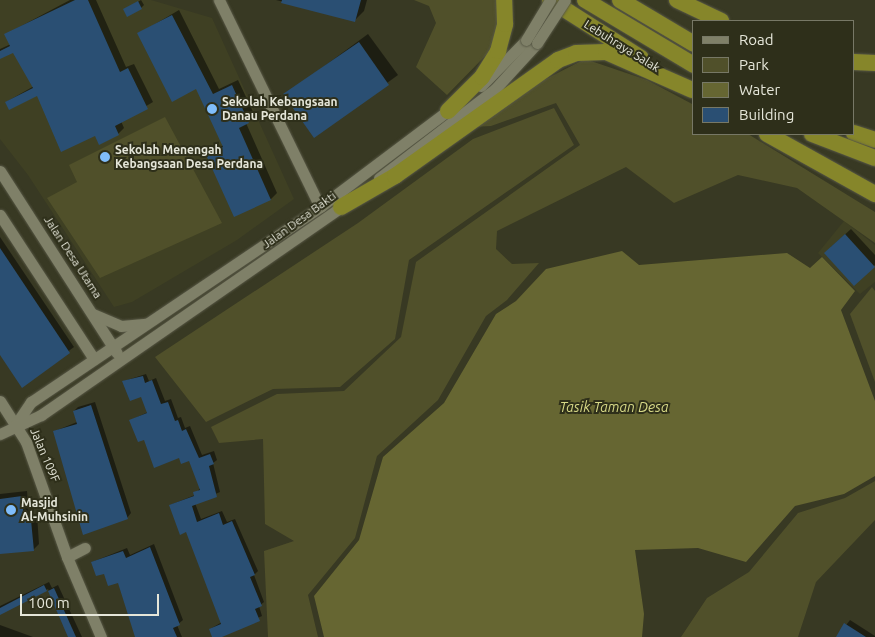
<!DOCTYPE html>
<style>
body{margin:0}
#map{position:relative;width:875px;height:637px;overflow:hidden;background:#383923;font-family:Ubuntu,sans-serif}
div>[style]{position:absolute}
.built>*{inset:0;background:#3f4023}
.green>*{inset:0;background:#50502a}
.water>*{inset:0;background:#666632}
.shadow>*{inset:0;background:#0007}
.building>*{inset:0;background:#2a4f73}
.roads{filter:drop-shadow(0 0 1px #575745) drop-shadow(0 0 1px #575745)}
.minor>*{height:11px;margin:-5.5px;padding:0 5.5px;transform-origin:5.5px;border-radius:5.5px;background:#7f8068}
.highway>*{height:16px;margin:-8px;padding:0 8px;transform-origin:8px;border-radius:8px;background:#86862a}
.bridges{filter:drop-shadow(0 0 1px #575745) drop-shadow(0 0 1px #575745)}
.minor-bridge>*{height:11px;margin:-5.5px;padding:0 5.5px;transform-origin:5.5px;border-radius:5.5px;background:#7f8068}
.highway-bridge>*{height:16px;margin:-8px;padding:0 8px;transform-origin:8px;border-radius:8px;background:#86862a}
.dots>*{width:14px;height:14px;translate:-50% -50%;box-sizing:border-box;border:2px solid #2e2f1a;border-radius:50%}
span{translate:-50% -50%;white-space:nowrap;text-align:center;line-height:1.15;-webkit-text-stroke:4px #2e2f1a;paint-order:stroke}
.street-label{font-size:12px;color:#e5e6d9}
.poi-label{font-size:12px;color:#e5e6d9;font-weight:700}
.left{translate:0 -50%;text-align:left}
.water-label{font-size:14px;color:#d7d987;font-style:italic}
.legend{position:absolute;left:692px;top:20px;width:162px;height:115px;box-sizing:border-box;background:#2e2f1a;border:1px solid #777866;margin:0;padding:6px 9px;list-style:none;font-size:15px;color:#e5e6d9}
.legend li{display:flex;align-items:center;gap:10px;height:25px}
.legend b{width:25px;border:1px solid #777866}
.scale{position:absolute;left:20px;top:594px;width:139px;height:22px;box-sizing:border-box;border:2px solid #e5e6d9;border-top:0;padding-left:6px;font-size:15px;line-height:18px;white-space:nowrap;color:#e5e6d9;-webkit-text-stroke:4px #2e2f1a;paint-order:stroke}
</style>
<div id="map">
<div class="built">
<i style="clip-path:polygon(0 0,151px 0,212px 18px,294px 199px,237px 240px,132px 302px,114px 307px,28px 175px,0 139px)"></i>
<i style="clip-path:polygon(844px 221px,875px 245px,875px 282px,860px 294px,818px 253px)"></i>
</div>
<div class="green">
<i style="clip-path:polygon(414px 0,496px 0,497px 26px,489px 52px,447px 95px,416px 67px,436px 23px,429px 6px)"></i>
<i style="clip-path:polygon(585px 59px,647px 80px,694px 105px,694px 134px,748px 134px,875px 212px,875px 243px,797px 188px,738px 175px,674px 203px,626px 167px,497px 231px,496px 249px,512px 264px,539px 263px,507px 300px,486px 316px,438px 400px,377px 456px,355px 538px,308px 595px,318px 637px,268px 637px,264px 551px,294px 541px,265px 524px,263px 439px,219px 443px,211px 427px,277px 394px,344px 391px,401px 337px,416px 262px,580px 145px,556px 103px,491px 126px,473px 127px,544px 80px)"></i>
<i style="clip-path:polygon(554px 108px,574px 145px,409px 260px,395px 339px,340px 387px,273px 389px,206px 422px,155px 357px,358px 223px,473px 139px)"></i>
<i style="clip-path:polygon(165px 117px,222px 223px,100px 278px,47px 198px,77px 182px,69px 165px)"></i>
<i style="clip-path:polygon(872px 287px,875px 291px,875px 382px,850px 314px)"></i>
<i style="clip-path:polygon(875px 481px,875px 520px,816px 582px,798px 637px,681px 637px,707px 598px,749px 572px,798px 513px,845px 498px)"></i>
</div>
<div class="water">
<i style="clip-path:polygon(622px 251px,639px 265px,787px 253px,810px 268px,822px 257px,855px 291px,841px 310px,875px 401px,875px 476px,844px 494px,795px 506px,746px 562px,698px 548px,635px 550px,644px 614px,642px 637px,324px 637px,314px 596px,359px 540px,383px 457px,444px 403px,496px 314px,516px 301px,546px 269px)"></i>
</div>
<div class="shadow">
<i style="clip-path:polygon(70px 0,96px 0,126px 67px,134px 64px,153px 102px,121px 121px,124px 128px,118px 134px,95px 134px,38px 95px,6px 102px,34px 86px,13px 51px,0 58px,0 49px,11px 44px,6px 34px)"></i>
<i style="clip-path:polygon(141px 0,144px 5px,141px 8px,125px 9px)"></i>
<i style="clip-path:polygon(276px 0,367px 0,364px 11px,355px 20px)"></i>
<i style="clip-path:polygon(179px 10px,219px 89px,238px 80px,255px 116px,246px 123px,277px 193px,271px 199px,234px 215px,208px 155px,223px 145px,197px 87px,138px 34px)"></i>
<i style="clip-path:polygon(368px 34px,398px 75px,314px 136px,285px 95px)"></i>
<i style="clip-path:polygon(851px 229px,875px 255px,875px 265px,854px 284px,831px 247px)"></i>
<i style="clip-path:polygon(0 237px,74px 347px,22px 386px,0 353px)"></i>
<i style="clip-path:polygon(146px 374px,149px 381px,156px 378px,165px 401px,171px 399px,178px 418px,181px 417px,185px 428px,190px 426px,202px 455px,214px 451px,217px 460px,213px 463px,220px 492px,195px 503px,201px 519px,222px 511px,227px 522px,235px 519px,258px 571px,254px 575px,264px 602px,259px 606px,262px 616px,218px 637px,213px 637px,210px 629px,222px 622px,187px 531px,170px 505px,195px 495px,200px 488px,190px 460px,144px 439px,131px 420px,148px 412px,142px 395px,124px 381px)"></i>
<i style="clip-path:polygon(95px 402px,131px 513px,127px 518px,55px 431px,77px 422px,74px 411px,78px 407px)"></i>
<i style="clip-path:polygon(27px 491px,29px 515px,37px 514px,39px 544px,33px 550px,0 553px,0 494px)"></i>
<i style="clip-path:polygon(154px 544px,183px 620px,177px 625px,182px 637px,136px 637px,119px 581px,92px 562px,127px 548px,130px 555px)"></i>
<i style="clip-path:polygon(49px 582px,52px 588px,58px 585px,82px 637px,70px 637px,48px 589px,0 614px,0 606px)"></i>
<i style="clip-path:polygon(850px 620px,875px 636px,875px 637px,837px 637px)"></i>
<i style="clip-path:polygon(0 625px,33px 637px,0 637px)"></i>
</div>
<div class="building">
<i style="clip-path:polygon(75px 0,88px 0,120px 72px,128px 68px,148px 109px,115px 126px,119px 135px,99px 145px,95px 136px,61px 152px,37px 96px,9px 110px,5px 102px,33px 88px,13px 53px,0 59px,0 51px,10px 46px,4px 34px)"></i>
<i style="clip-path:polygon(282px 0,361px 0,355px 22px,281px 3px)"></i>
<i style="clip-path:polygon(138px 1px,142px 9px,127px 17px,123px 9px)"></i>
<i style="clip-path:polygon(172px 15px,213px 94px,232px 85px,249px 123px,239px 128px,271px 200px,234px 217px,206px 155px,223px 147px,196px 89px,172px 102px,137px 33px)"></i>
<i style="clip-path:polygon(359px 42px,389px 85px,314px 138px,283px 94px)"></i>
<i style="clip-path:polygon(845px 234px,875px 267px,854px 286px,824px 253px)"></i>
<i style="clip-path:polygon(0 248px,70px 353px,22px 388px,0 355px)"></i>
<i style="clip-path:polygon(143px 376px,145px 383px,152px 380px,161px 404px,168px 402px,175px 421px,178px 420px,182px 431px,186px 429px,199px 458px,210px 454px,214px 464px,209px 466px,217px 497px,192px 506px,197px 522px,219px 513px,223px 525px,232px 521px,255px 575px,250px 577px,262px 606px,255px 609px,260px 621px,222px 637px,212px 637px,209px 629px,221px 624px,186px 532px,180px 535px,169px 505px,194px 496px,193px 492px,200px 490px,189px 461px,181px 464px,179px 458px,154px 468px,144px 440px,138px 442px,129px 420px,147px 413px,141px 397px,130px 401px,122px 381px)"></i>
<i style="clip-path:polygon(91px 405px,128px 519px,83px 535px,53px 431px,77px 424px,73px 411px)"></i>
<i style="clip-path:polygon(22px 496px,24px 520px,31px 520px,34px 551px,0 554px,0 499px)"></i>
<i style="clip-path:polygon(150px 547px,180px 625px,173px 628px,177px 637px,135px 637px,118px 583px,108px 586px,104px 574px,96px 576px,91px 562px,123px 551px,126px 558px)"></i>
<i style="clip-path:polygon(44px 585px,47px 591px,0 615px,0 608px)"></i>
<i style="clip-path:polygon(54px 588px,76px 637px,68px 637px,48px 591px)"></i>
<i style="clip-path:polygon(844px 623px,866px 637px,836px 637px)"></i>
</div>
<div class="roads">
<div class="minor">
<i style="left:219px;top:0;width:230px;rotate:64deg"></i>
<i style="left:481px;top:86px;width:64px;rotate:-45.6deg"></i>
<i style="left:0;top:171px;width:216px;rotate:57.3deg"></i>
<i style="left:379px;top:178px;width:146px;rotate:-37.5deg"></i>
<i style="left:495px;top:89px;width:62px;rotate:-47.6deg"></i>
<i style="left:0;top:215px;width:172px;rotate:56.9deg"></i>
<i style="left:93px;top:314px;width:30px;rotate:23deg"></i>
<i style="left:121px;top:326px;width:25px;rotate:-5deg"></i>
<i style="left:0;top:401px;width:49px;rotate:57.6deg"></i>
<i style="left:26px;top:442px;width:122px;rotate:70.4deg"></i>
<i style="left:67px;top:557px;width:87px;rotate:67deg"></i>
<i style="left:16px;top:424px;width:27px;rotate:-56deg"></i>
<i style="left:31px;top:402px;width:349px;rotate:-34deg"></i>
<i style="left:320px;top:207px;width:168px;rotate:-37deg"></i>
<i style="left:0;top:434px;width:45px;rotate:-24.9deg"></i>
<i style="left:41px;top:415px;width:372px;rotate:-34.7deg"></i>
<i style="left:67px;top:557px;width:20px;rotate:-27deg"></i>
</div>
<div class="highway">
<i style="left:550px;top:0;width:108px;rotate:32.5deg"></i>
<i style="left:585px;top:0;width:127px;rotate:30.8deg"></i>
<i style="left:620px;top:0;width:86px;rotate:30.7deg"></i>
<i style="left:677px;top:0;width:49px;rotate:25.5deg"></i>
<i style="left:854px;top:62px;width:21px;rotate:3deg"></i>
<i style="left:448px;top:111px;width:48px;rotate:-45deg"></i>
<i style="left:482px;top:77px;width:31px;rotate:-58deg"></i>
<i style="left:498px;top:51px;width:28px;rotate:-75deg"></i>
<i style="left:505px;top:24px;width:24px;rotate:-92deg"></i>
<i style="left:854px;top:133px;width:22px;rotate:18deg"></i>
<i style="left:767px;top:134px;width:124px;rotate:29.1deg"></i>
<i style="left:341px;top:207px;width:62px;rotate:-29.9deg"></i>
<i style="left:395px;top:176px;width:200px;rotate:-35.4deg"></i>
<i style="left:558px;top:60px;width:19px;rotate:-21deg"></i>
<i style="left:576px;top:53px;width:30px;rotate:-2deg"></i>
<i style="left:606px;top:52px;width:94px;rotate:23.8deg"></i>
</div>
</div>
<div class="bridges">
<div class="minor-bridge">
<i style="left:526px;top:40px;width:47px;rotate:-59deg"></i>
<i style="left:537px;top:43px;width:51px;rotate:-56.9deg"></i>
</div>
<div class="highway-bridge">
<i style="left:812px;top:134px;width:67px;rotate:20.9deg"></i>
</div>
</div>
<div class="dots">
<i style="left:212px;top:109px;background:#80bdfa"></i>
<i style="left:105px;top:157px;background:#80bdfa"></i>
<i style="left:11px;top:510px;background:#80bdfa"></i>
</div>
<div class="street-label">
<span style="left:622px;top:46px;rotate:32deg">Lebuhraya Salak</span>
<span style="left:299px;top:220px;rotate:-36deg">Jalan Desa Bakti</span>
<span style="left:73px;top:257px;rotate:57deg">Jalan Desa Utama</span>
<span style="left:45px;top:455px;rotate:67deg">Jalan 109F</span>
</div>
<div class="poi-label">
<span class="left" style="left:222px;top:109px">Sekolah Kebangsaan<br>Danau Perdana</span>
<span class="left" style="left:115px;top:157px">Sekolah Menengah<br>Kebangsaan Desa Perdana</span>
<span class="left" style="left:21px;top:510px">Masjid<br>Al-Muhsinin</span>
</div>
<div class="water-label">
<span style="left:614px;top:407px">Tasik Taman Desa</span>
</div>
<ul class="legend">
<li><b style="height:6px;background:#7f8068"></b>Road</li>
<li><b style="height:14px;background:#50502a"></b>Park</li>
<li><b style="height:14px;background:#666632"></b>Water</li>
<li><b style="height:14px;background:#2a4f73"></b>Building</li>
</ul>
<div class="scale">100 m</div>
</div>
